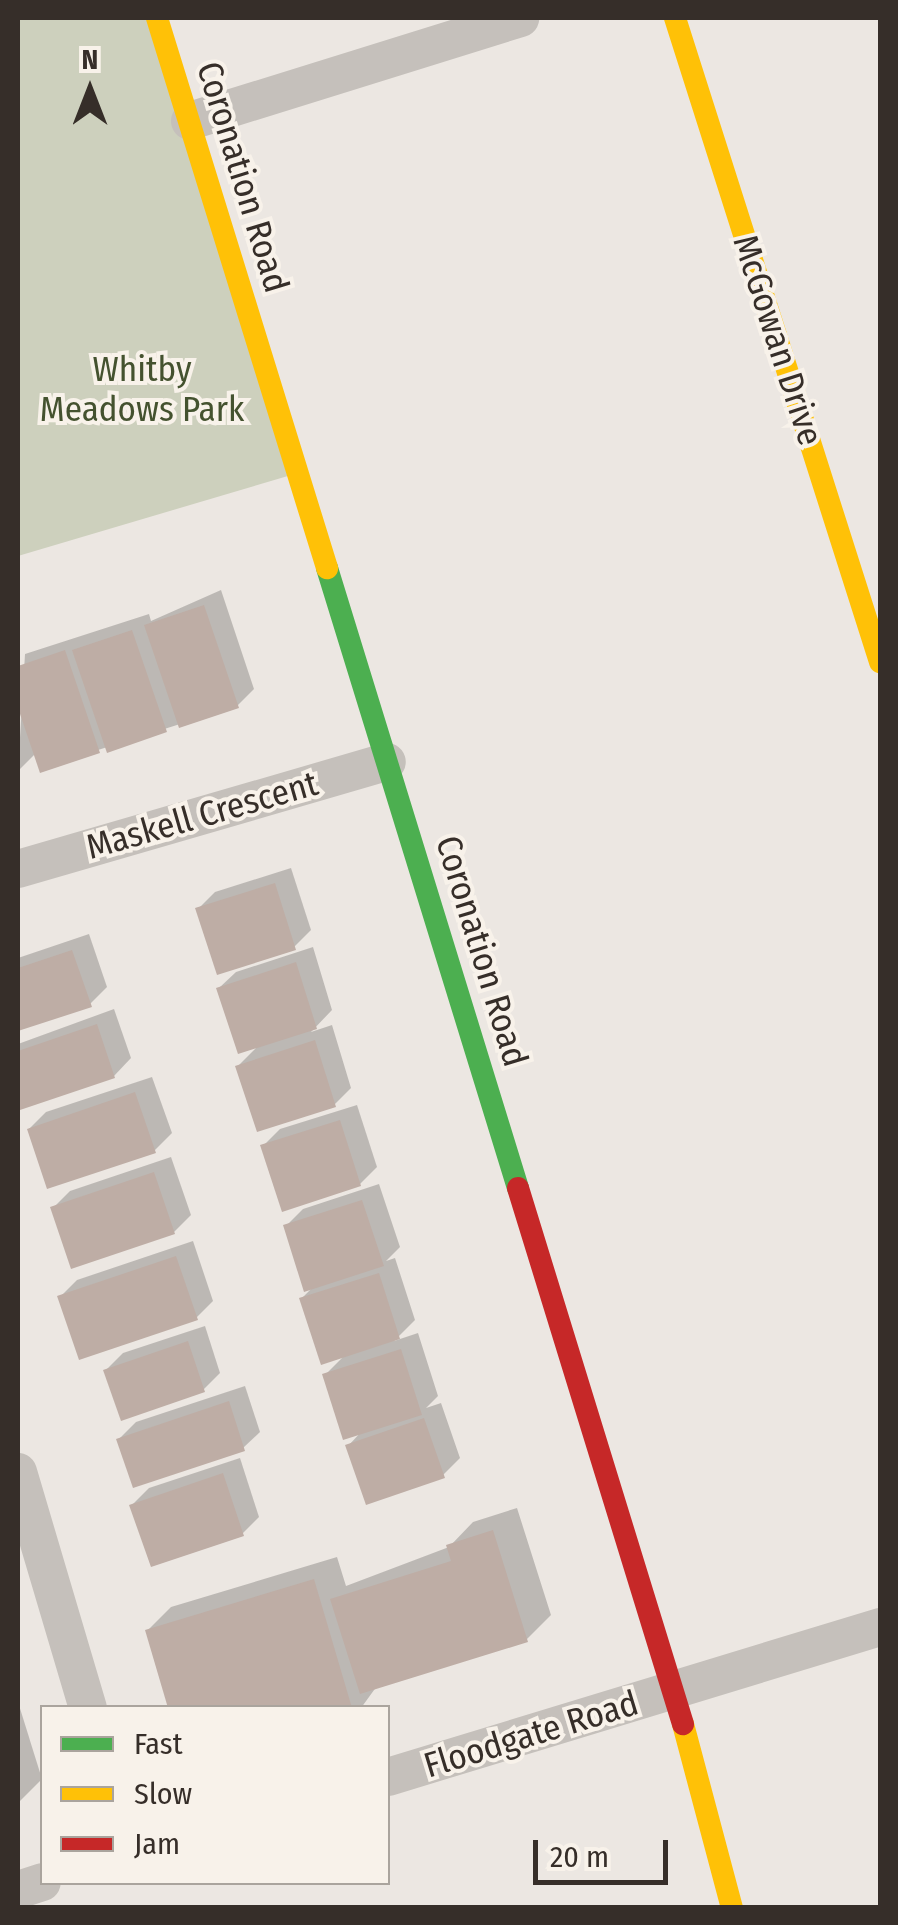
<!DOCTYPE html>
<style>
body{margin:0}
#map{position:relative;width:898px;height:1925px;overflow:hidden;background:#ece7e2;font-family:"Fira Sans Condensed",sans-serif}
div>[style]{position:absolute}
.green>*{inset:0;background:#cdd0bd}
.shadow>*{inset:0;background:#0003}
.building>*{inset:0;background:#beada5}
.street>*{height:38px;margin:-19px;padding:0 19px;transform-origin:19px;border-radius:19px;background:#c5c0bb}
.fast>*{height:22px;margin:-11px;padding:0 11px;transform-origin:11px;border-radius:11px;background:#4caf50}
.slow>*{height:22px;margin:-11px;padding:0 11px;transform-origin:11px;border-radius:11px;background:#ffc107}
.jam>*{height:22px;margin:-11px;padding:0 11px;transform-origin:11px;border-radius:11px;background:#c62828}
span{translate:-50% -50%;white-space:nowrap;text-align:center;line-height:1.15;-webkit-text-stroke:8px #f8f2ea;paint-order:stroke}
.street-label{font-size:35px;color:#362e29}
.park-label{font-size:35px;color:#44522f}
.frame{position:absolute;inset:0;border:20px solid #362e29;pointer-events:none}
.legend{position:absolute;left:40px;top:1705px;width:350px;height:180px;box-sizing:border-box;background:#f8f2ea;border:2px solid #aaa49d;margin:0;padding:12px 18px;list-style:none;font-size:30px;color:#362e29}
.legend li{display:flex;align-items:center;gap:20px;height:50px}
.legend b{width:50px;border:2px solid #aaa49d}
.north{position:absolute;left:40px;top:40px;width:100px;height:100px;-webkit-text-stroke:8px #f8f2ea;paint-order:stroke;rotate:0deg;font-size:28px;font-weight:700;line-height:40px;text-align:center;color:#362e29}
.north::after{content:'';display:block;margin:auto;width:35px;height:45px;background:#362e29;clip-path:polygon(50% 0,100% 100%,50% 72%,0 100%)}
.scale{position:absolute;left:533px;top:1840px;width:135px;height:45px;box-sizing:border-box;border:5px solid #362e29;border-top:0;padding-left:12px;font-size:30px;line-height:35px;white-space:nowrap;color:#362e29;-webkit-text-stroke:8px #f8f2ea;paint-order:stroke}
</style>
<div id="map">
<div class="green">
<i style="clip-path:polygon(18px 18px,155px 18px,298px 473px,18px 556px)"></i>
</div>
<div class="shadow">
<i style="clip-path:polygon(221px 590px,254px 689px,237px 706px,98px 750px,36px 753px,18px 771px,25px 654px,149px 614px,151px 621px)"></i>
<i style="clip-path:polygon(291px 868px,311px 930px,294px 947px,198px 909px,215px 892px)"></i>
<i style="clip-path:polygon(89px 934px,107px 987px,90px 1004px,18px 1029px,18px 958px)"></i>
<i style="clip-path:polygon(313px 947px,332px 1010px,311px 1032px,332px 1025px,351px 1088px,334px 1105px,238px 1066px,260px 1044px,219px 988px,236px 972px)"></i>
<i style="clip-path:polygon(114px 1009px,131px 1058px,114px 1076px,22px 1107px,18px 1044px)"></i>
<i style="clip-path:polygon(152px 1077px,172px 1133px,155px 1150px,29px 1129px,46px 1112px)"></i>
<i style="clip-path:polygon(357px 1105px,377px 1167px,360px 1184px,263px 1146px,280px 1129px)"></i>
<i style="clip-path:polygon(171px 1157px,191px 1215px,174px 1232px,53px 1208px,70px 1191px)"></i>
<i style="clip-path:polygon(379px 1184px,400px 1247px,386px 1261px,395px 1258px,415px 1320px,394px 1341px,418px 1333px,438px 1396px,426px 1408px,441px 1403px,460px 1458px,443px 1475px,348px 1446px,362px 1431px,325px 1375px,346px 1354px,302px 1298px,314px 1286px,286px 1226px,303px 1209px)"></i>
<i style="clip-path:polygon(193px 1241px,213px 1301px,196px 1318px,60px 1297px,77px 1280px)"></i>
<i style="clip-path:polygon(205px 1326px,220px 1373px,203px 1390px,106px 1370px,123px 1353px)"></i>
<i style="clip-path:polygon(245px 1386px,260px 1432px,243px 1448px,119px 1439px,136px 1422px)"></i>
<i style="clip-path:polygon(240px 1458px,259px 1517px,242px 1534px,132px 1505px,149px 1488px)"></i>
<i style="clip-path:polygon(517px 1508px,551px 1615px,527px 1639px,377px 1686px,361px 1708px,171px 1708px,147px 1631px,171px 1607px,337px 1557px,346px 1586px,449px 1547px,473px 1522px)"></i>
<i style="clip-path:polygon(18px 1702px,42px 1779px,18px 1803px)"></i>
</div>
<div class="building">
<i style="clip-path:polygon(204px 605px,239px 708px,179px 728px,144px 625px)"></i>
<i style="clip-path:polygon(132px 630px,167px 732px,107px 753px,72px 650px)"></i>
<i style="clip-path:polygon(65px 650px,100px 753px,40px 773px,18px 708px,18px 666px)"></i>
<i style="clip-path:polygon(275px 883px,296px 950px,217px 975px,195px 908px)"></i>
<i style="clip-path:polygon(72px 950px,92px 1007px,18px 1031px,18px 968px)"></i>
<i style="clip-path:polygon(296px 962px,317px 1029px,238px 1054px,216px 988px)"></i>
<i style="clip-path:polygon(97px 1024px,115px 1078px,20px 1110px,18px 1051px)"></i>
<i style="clip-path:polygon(315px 1040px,336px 1107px,257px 1132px,235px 1066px)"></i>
<i style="clip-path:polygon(135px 1092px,156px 1153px,47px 1189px,27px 1129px)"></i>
<i style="clip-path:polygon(340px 1120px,361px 1186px,282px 1212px,260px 1145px)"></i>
<i style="clip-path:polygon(154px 1172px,175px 1234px,71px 1269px,50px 1207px)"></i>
<i style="clip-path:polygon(362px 1200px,384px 1266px,304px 1292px,283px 1225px)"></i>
<i style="clip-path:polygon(176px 1256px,198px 1320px,79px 1360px,57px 1296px)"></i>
<i style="clip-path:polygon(379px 1273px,400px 1339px,321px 1365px,299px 1298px)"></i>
<i style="clip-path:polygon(188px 1341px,205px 1392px,121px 1421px,103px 1370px)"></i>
<i style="clip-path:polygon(401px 1349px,422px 1415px,343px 1440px,322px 1374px)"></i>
<i style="clip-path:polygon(229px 1401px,245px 1451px,133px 1488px,116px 1439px)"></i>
<i style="clip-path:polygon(424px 1418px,445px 1478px,366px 1505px,345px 1445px)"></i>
<i style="clip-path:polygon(223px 1473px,244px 1536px,151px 1567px,129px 1505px)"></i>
<i style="clip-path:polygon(493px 1530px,528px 1642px,360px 1694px,330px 1599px,451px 1561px,446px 1545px)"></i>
<i style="clip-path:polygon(314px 1579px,352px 1708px,168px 1708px,145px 1630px)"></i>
</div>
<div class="street">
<i style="left:190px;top:121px;width:346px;rotate:-17.3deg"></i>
<i style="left:18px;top:869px;width:384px;rotate:-16.2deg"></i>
<i style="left:18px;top:1472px;width:246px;rotate:73.5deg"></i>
<i style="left:388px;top:1777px;width:514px;rotate:-16.96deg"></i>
<i style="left:18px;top:1890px;width:25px;rotate:-18deg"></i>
</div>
<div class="fast">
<i style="left:327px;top:568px;width:649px;rotate:72.88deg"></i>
</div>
<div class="slow">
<i style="left:157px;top:18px;width:576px;rotate:72.82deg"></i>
<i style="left:675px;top:18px;width:676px;rotate:72.34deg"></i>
<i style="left:683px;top:1724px;width:190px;rotate:75.1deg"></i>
</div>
<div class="jam">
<i style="left:518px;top:1188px;width:561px;rotate:72.89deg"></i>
</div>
<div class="street-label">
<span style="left:243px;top:177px;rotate:73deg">Coronation Road</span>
<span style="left:778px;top:340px;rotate:72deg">McGowan Drive</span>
<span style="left:202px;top:815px;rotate:-16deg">Maskell Crescent</span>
<span style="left:482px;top:951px;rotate:73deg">Coronation Road</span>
<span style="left:531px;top:1734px;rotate:-17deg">Floodgate Road</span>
</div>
<div class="park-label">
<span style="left:142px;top:389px">Whitby<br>Meadows Park</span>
</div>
<div class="frame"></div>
<ul class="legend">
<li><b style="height:12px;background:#4caf50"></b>Fast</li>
<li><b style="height:12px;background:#ffc107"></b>Slow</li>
<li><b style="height:12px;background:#c62828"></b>Jam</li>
</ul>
<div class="north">N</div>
<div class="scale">20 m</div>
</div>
